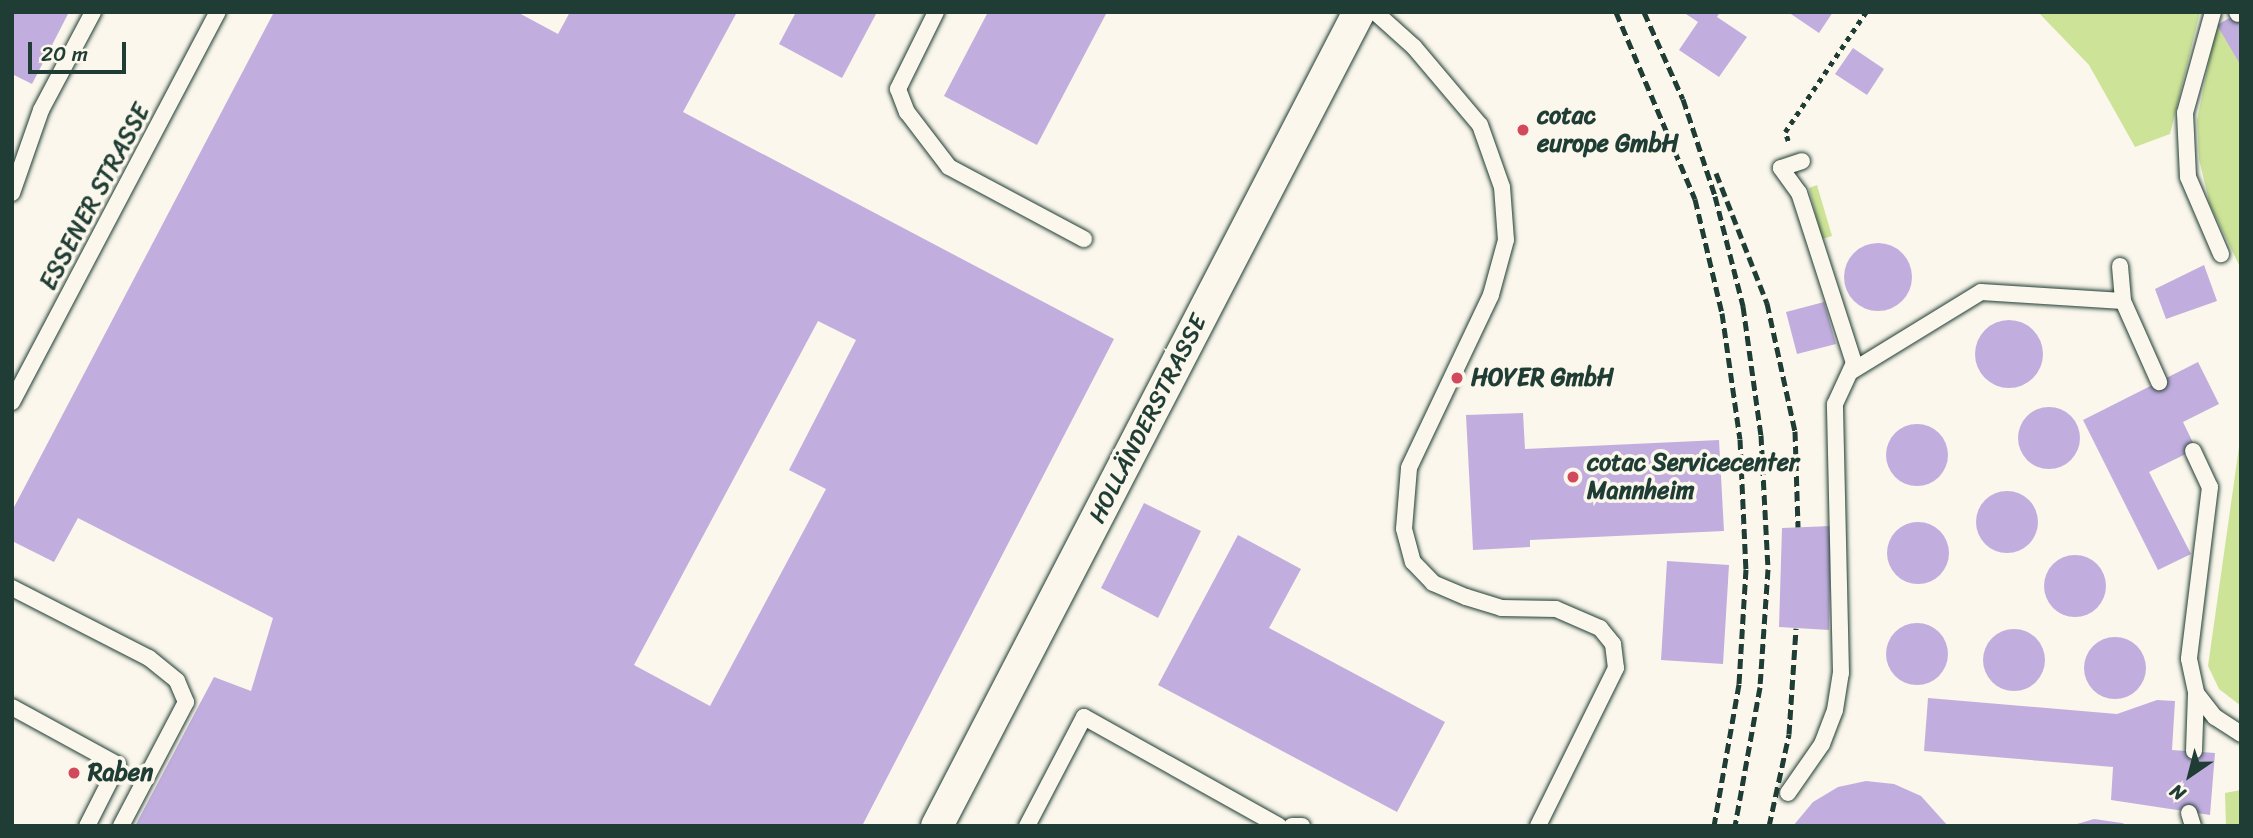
<!DOCTYPE html>
<meta charset="utf-8">
<style>
body{margin:0}
#map{position:relative;width:2253px;height:838px;overflow:hidden;background:#fbf7ec;font-family:Sriracha,sans-serif}
div>[style]{position:absolute}
.green>*{inset:0;background:#cde398}
.building>*{inset:0;background:#c2aede}
.round{border-radius:50%}
.path>*{height:4.5px;margin-top:-2.25px;transform-origin:0;background:repeating-linear-gradient(90deg,#1f3d34 0 5px,transparent 0 10px)}
.roads{filter:drop-shadow(0 0 2px #1f3d34) drop-shadow(0 0 2px #1f3d34)}
.lane>*{height:16px;margin:-8px;padding:0 8px;transform-origin:8px;border-radius:8px;background:#fbf7ec}
.street>*{height:32px;margin:-16px;padding:0 16px;transform-origin:16px;border-radius:16px;background:#fbf7ec}
.rail>*{height:5px;margin-top:-2.5px;transform-origin:0;background:repeating-linear-gradient(90deg,#1f3d34 0 10px,transparent 0 15px)}
.dots>*{width:19px;height:19px;translate:-50% -50%;box-sizing:border-box;border:4px solid #fbf7ec;border-radius:50%}
span{translate:-50% -50%;white-space:nowrap;text-align:center;line-height:1.15;-webkit-text-stroke:7px #fbf7ec;paint-order:stroke}
.poi-label{font-size:24px;color:#1f3d34;font-weight:700}
.left{translate:0 -50%;text-align:left}
.street-label{font-size:24px;color:#1f3d34}
.frame{position:absolute;inset:0;border:14px solid #1f3d34;pointer-events:none}
.north{position:absolute;left:2155px;top:740px;width:70px;height:70px;-webkit-text-stroke:5px #fbf7ec;paint-order:stroke;rotate:215deg;font-size:19px;font-weight:700;line-height:28px;text-align:center;color:#1f3d34}
.north::after{content:'';display:block;margin:auto;width:24px;height:32px;background:#1f3d34;clip-path:polygon(50% 0,100% 100%,50% 72%,0 100%)}
.scale{position:absolute;left:28px;top:42px;width:98px;height:32px;box-sizing:border-box;border:4px solid #1f3d34;border-top:0;padding-left:9px;font-size:21px;line-height:24px;white-space:nowrap;color:#1f3d34;-webkit-text-stroke:5px #fbf7ec;paint-order:stroke}
</style>
<div id="map">
<div class="green">
<i style="clip-path:polygon(2038px 12px,2200px 12px,2170px 134px,2135px 147px,2089px 65px)"></i>
<i style="clip-path:polygon(2217px 22px,2241px 66px,2241px 269px,2210px 205px,2199px 159px,2197px 120px)"></i>
<i style="clip-path:polygon(1817px 185px,1832px 236px,1822px 239px,1809px 188px)"></i>
<i style="clip-path:polygon(2241px 433px,2241px 706px,2219px 689px,2208px 666px)"></i>
<i style="clip-path:polygon(2241px 790px,2241px 826px,2226px 826px,2225px 793px)"></i>
</div>
<div class="building">
<i style="clip-path:polygon(12px 12px,69px 12px,32px 84px,12px 74px)"></i>
<i style="clip-path:polygon(evenodd,274px 12px,517px 12px,558px 34px,570px 12px,737px 12px,683px 112px,1114px 339px,862px 826px,135px 826px,214px 677px,251px 691px,273px 618px,78px 518px,54px 562px,12px 541px,12px 511px,274px 12px,818px 321px,856px 340px,789px 470px,826px 489px,710px 706px,634px 665px,818px 321px)"></i>
<i style="clip-path:polygon(796px 12px,877px 12px,842px 78px,779px 44px)"></i>
<i style="clip-path:polygon(988px 12px,1107px 12px,1037px 145px,944px 96px)"></i>
<i style="clip-path:polygon(1683px 12px,1720px 12px,1717px 17px,1747px 37px,1719px 77px,1679px 50px,1698px 22px)"></i>
<i style="clip-path:polygon(1788px 12px,1833px 12px,1819px 33px)"></i>
<i style="clip-path:polygon(2240px 12px,2241px 12px,2241px 66px,2217px 25px)"></i>
<i style="clip-path:polygon(1853px 48px,1884px 69px,1867px 95px,1835px 74px)"></i>
<i class="round" style="left:1844px;top:243px;width:68px;height:68px"></i>
<i style="clip-path:polygon(2204px 265px,2217px 301px,2166px 319px,2155px 289px)"></i>
<i style="clip-path:polygon(1824px 302px,1836px 344px,1797px 354px,1786px 312px)"></i>
<i class="round" style="left:1975px;top:320px;width:68px;height:68px"></i>
<i style="clip-path:polygon(2198px 362px,2219px 404px,2183px 422px,2196px 449px,2149px 472px,2191px 554px,2158px 570px,2083px 420px)"></i>
<i class="round" style="left:2018px;top:407px;width:62px;height:62px"></i>
<i style="clip-path:polygon(1523px 413px,1525px 449px,1719px 440px,1724px 531px,1530px 540px,1530px 547px,1473px 550px,1466px 415px)"></i>
<i class="round" style="left:1886px;top:424px;width:62px;height:62px"></i>
<i class="round" style="left:1976px;top:491px;width:62px;height:62px"></i>
<i style="clip-path:polygon(1144px 503px,1201px 531px,1158px 618px,1101px 588px)"></i>
<i class="round" style="left:1887px;top:522px;width:62px;height:62px"></i>
<i style="clip-path:polygon(1831px 526px,1829px 630px,1779px 627px,1782px 528px)"></i>
<i style="clip-path:polygon(1238px 535px,1301px 569px,1269px 628px,1445px 722px,1397px 812px,1158px 685px)"></i>
<i class="round" style="left:2044px;top:555px;width:62px;height:62px"></i>
<i style="clip-path:polygon(1667px 561px,1729px 565px,1723px 664px,1661px 660px)"></i>
<i class="round" style="left:1886px;top:623px;width:62px;height:62px"></i>
<i class="round" style="left:1983px;top:629px;width:62px;height:62px"></i>
<i class="round" style="left:2084px;top:637px;width:62px;height:62px"></i>
<i style="clip-path:polygon(1928px 698px,2117px 714px,2157px 700px,2175px 701px,2172px 750px,2215px 753px,2210px 815px,2111px 800px,2113px 767px,1924px 751px)"></i>
<i style="clip-path:polygon(1866px 781px,1894px 784px,1921px 796px,1948px 826px,1793px 826px,1813px 802px,1838px 787px)"></i>
<i style="clip-path:polygon(2094px 819px,2122px 823px,2130px 826px,2070px 826px)"></i>
</div>
<div class="path">
<i style="left:1788px;top:141px;width:9px;rotate:-108deg"></i>
<i style="left:1785px;top:132px;width:145px;rotate:-56deg"></i>
</div>
<div class="roads">
<div class="lane">
<i style="left:936px;top:12px;width:86px;rotate:116.3deg"></i>
<i style="left:898px;top:89px;width:25px;rotate:69deg"></i>
<i style="left:907px;top:112px;width:69px;rotate:52.6deg"></i>
<i style="left:949px;top:167px;width:153px;rotate:28.1deg"></i>
<i style="left:1375px;top:12px;width:52px;rotate:41.9deg"></i>
<i style="left:1414px;top:47px;width:102px;rotate:49.8deg"></i>
<i style="left:1480px;top:125px;width:66px;rotate:70.5deg"></i>
<i style="left:1502px;top:187px;width:53px;rotate:85.7deg"></i>
<i style="left:1506px;top:240px;width:57px;rotate:105.3deg"></i>
<i style="left:1491px;top:295px;width:191px;rotate:115.4deg"></i>
<i style="left:1409px;top:468px;width:61px;rotate:94.7deg"></i>
<i style="left:1404px;top:529px;width:34px;rotate:75deg"></i>
<i style="left:1413px;top:562px;width:29px;rotate:46deg"></i>
<i style="left:1433px;top:583px;width:36px;rotate:23deg"></i>
<i style="left:1466px;top:597px;width:37px;rotate:17deg"></i>
<i style="left:1501px;top:608px;width:55px;rotate:1deg"></i>
<i style="left:1556px;top:609px;width:48px;rotate:23.4deg"></i>
<i style="left:1600px;top:628px;width:21px;rotate:51deg"></i>
<i style="left:1613px;top:644px;width:24px;rotate:83deg"></i>
<i style="left:1616px;top:668px;width:176px;rotate:116.3deg"></i>
<i style="left:2213px;top:12px;width:105px;rotate:105.5deg"></i>
<i style="left:2185px;top:113px;width:64px;rotate:87.3deg"></i>
<i style="left:2188px;top:177px;width:84px;rotate:66.8deg"></i>
<i style="left:2237px;top:12px;width:2px;rotate:63deg"></i>
<i style="left:12px;top:193px;width:88px;rotate:-70.7deg"></i>
<i style="left:41px;top:110px;width:111px;rotate:-62deg"></i>
<i style="left:2120px;top:266px;width:35px;rotate:85deg"></i>
<i style="left:2123px;top:301px;width:89px;rotate:66deg"></i>
<i style="left:1852px;top:371px;width:151px;rotate:-31.5deg"></i>
<i style="left:1981px;top:292px;width:142px;rotate:3.6deg"></i>
<i style="left:12px;top:402px;width:441px;rotate:-62.2deg"></i>
<i style="left:2193px;top:451px;width:40px;rotate:65deg"></i>
<i style="left:2210px;top:487px;width:173px;rotate:97deg"></i>
<i style="left:2189px;top:659px;width:35px;rotate:78deg"></i>
<i style="left:2196px;top:693px;width:31px;rotate:52deg"></i>
<i style="left:2215px;top:717px;width:31px;rotate:33deg"></i>
<i style="left:12px;top:588px;width:154px;rotate:27.1deg"></i>
<i style="left:149px;top:658px;width:36px;rotate:39deg"></i>
<i style="left:177px;top:681px;width:23px;rotate:67deg"></i>
<i style="left:186px;top:702px;width:140px;rotate:117.7deg"></i>
<i style="left:12px;top:707px;width:121px;rotate:28.7deg"></i>
<i style="left:118px;top:765px;width:68px;rotate:116.9deg"></i>
<i style="left:2194px;top:751px;width:58px;rotate:-88deg"></i>
<i style="left:1788px;top:793px;width:60px;rotate:-55.2deg"></i>
<i style="left:1822px;top:744px;width:36px;rotate:-69deg"></i>
<i style="left:1835px;top:710px;width:37px;rotate:-81deg"></i>
<i style="left:1841px;top:673px;width:269px;rotate:-91.3deg"></i>
<i style="left:1835px;top:404px;width:45px;rotate:-65.1deg"></i>
<i style="left:1854px;top:363px;width:179px;rotate:-107.9deg"></i>
<i style="left:1799px;top:193px;width:31px;rotate:-126deg"></i>
<i style="left:1781px;top:168px;width:22px;rotate:-18deg"></i>
<i style="left:2189px;top:813px;width:14px;rotate:73deg"></i>
<i style="left:1027px;top:826px;width:123px;rotate:-62.4deg"></i>
<i style="left:1084px;top:717px;width:223px;rotate:29.2deg"></i>
<i style="left:1292px;top:826px;width:10px"></i>
</div>
<div class="street">
<i style="left:937px;top:826px;width:917px;rotate:-62.6deg"></i>
</div>
</div>
<div class="rail">
<i style="left:1616px;top:12px;width:203px;rotate:67.1deg"></i>
<i style="left:1695px;top:199px;width:117px;rotate:76.7deg"></i>
<i style="left:1722px;top:313px;width:127px;rotate:81.9deg"></i>
<i style="left:1740px;top:439px;width:130px;rotate:87.4deg"></i>
<i style="left:1746px;top:569px;width:115px;rotate:93.5deg"></i>
<i style="left:1739px;top:684px;width:144px;rotate:100deg"></i>
<i style="left:1644px;top:12px;width:95px;rotate:65.9deg"></i>
<i style="left:1683px;top:99px;width:102px;rotate:71.7deg"></i>
<i style="left:1715px;top:196px;width:114px;rotate:75.7deg"></i>
<i style="left:1743px;top:306px;width:130px;rotate:82.1deg"></i>
<i style="left:1761px;top:435px;width:134px;rotate:87deg"></i>
<i style="left:1768px;top:569px;width:118px;rotate:93.9deg"></i>
<i style="left:1760px;top:687px;width:141px;rotate:100.2deg"></i>
<i style="left:1716px;top:173px;width:140px;rotate:68.6deg"></i>
<i style="left:1767px;top:303px;width:131px;rotate:77.7deg"></i>
<i style="left:1795px;top:431px;width:96px;rotate:88.2deg"></i>
<i style="left:1769px;top:826px;width:94px;rotate:-77.7deg"></i>
<i style="left:1789px;top:734px;width:106px;rotate:-86.2deg"></i>
</div>
<div class="dots">
<i style="left:1523px;top:130px;background:#d1495b"></i>
<i style="left:1457px;top:378px;background:#d1495b"></i>
<i style="left:1573px;top:477px;background:#d1495b"></i>
<i style="left:74px;top:773px;background:#d1495b"></i>
</div>
<div class="poi-label">
<span class="left" style="left:1537px;top:130px">cotac<br>europe GmbH</span>
<span class="left" style="left:1471px;top:378px">HOYER GmbH</span>
<span class="left" style="left:1587px;top:477px">cotac Servicecenter<br>Mannheim</span>
<span class="left" style="left:88px;top:773px">Raben</span>
</div>
<div class="street-label">
<span style="left:95px;top:197px;rotate:-62deg">ESSENER STRASSE</span>
<span style="left:1148px;top:419px;rotate:-63deg">HOLLÄNDERSTRASSE</span>
</div>
<div class="frame"></div>
<div class="north">N</div>
<div class="scale">20 m</div>
</div>
